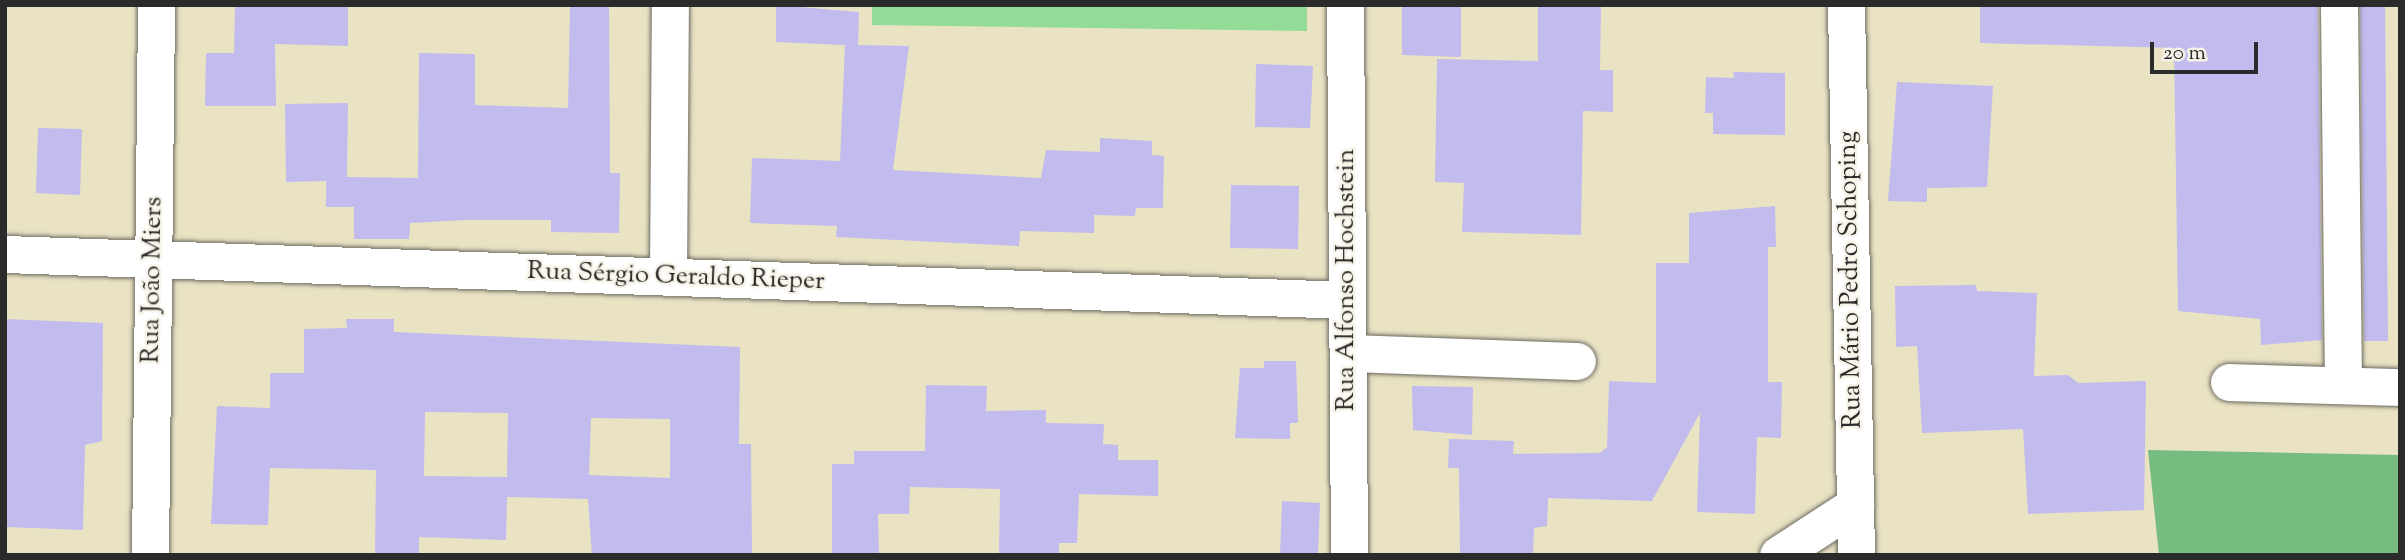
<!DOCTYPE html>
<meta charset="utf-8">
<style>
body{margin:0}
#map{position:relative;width:2405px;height:560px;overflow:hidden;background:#e9e3c4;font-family:"Sorts Mill Goudy",serif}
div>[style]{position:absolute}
.green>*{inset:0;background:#93dc98}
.forest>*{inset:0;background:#76bc80}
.building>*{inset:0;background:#c1bbee}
.roads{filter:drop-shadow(0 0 2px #6e6b61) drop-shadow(0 0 2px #6e6b61)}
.minor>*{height:37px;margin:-18.5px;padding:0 18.5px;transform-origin:18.5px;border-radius:18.5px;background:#fff}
span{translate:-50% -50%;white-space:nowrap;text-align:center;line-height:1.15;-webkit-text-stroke:5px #f7f3e8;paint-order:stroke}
.street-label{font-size:26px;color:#2b2b2b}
.frame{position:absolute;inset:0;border:7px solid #2b2b2b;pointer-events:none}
.scale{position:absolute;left:2150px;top:42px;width:108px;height:32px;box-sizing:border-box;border:4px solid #2b2b2b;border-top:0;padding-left:9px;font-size:21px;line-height:24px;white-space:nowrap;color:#2b2b2b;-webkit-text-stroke:5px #f7f3e8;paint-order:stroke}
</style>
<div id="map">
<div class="green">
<i style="clip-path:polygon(872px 5px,1307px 5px,1307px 31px,872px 25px)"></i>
</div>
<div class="forest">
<i style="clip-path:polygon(2148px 450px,2400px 455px,2400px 555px,2159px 555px)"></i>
</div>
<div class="building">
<i style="clip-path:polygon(235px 5px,348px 5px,348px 46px,275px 44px,276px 106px,205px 106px,206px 53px,234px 53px)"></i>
<i style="clip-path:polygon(776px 5px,859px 12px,858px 45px,909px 46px,893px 170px,1041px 178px,1046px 150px,1100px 152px,1100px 138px,1152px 141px,1152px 155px,1164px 156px,1163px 208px,1136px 208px,1135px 216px,1094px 215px,1094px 233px,1020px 231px,1019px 246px,836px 237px,837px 226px,750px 223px,752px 158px,840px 161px,845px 45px,776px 42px)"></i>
<i style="clip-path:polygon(1402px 5px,1461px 5px,1461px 57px,1402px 55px)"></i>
<i style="clip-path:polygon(1538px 5px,1601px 5px,1600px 70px,1613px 70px,1613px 112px,1583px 111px,1581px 235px,1462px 232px,1464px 183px,1435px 182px,1437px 59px,1538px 61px)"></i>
<i style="clip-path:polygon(1980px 5px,2318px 5px,2322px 340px,2261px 345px,2260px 319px,2178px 311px,2174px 48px,1980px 43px)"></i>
<i style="clip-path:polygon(2360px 5px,2385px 5px,2388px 341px,2364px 341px)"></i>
<i style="clip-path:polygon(570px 7px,609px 7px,610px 173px,620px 173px,619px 233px,551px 232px,551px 220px,465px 220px,410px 223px,409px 239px,354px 239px,354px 207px,326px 207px,326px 181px,286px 182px,285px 104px,348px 103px,347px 177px,418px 178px,419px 53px,475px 54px,475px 105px,568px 108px)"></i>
<i style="clip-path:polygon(1256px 64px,1313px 66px,1310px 128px,1255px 127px)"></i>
<i style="clip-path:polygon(1733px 72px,1785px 73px,1785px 135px,1713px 134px,1713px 113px,1705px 113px,1706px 77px,1734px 78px)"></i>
<i style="clip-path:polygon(1897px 82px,1993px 86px,1987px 187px,1927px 188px,1927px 202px,1888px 201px)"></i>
<i style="clip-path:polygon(38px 128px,82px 129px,80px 195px,36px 193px)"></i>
<i style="clip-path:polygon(1231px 185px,1299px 186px,1298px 249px,1230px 248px)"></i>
<i style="clip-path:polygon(1775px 206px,1776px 247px,1768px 247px,1768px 382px,1782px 382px,1781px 438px,1757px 437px,1755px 514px,1697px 512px,1700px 413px,1652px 501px,1548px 498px,1547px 526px,1534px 528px,1533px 555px,1460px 555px,1459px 468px,1448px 468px,1449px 439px,1514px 441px,1513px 454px,1600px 453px,1607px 447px,1609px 381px,1656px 383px,1656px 263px,1689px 263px,1689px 213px)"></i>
<i style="clip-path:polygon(1976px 285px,1977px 291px,2037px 293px,2034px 376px,2068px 375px,2078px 383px,2146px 381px,2144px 510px,2028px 514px,2023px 429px,1922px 433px,1917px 346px,1896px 347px,1895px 286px)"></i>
<i style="clip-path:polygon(5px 319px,103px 323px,102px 441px,85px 445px,83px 530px,7px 527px)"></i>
<i style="clip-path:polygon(evenodd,346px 319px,394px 319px,394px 332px,740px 347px,739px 444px,751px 444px,752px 555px,592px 555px,588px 499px,507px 497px,506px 540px,419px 537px,419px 555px,375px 555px,376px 470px,270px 468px,268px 525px,211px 524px,217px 406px,270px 408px,270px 373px,304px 373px,304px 329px,347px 328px,346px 319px,425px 412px,508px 413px,507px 477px,424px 476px,425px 412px,346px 319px,591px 418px,670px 419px,670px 478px,589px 475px,591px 418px)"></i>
<i style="clip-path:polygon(1264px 361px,1296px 361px,1298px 423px,1290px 423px,1290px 439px,1235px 438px,1240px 368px,1264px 368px)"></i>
<i style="clip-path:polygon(926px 385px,987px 386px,986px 411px,1046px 410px,1046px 423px,1104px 424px,1103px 444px,1118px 445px,1118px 460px,1158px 460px,1158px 496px,1079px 494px,1077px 543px,1059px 543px,1059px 555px,999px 555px,1000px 489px,910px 487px,909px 514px,878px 514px,879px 555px,832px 555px,832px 464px,854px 464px,854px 451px,925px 451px)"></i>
<i style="clip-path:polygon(1412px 386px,1473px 387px,1472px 435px,1413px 430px)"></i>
<i style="clip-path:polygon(1282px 501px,1320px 503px,1318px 555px,1280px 555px)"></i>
</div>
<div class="roads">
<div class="minor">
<i style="left:1345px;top:5px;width:550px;rotate:89.58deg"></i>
<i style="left:1846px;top:5px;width:550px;rotate:88.96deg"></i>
<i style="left:2339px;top:5px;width:380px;rotate:89.4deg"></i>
<i style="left:5px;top:254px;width:1343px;rotate:1.96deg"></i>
<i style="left:668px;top:277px;width:272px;rotate:-89.6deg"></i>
<i style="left:1348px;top:353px;width:229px;rotate:2deg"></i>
<i style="left:2229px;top:382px;width:171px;rotate:1.7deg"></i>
<i style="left:150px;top:555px;width:550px;rotate:-89.37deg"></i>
<i style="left:1778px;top:555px;width:92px;rotate:-33deg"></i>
</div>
</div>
<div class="street-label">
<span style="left:676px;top:277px;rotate:2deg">Rua Sérgio Geraldo Rieper</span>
<span style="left:153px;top:280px;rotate:-89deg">Rua João Miers</span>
<span style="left:1347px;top:280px;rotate:-90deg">Rua Alfonso Hochstein</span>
<span style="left:1851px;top:280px;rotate:-91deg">Rua Mário Pedro Schoping</span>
</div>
<div class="frame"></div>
<div class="scale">20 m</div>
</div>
